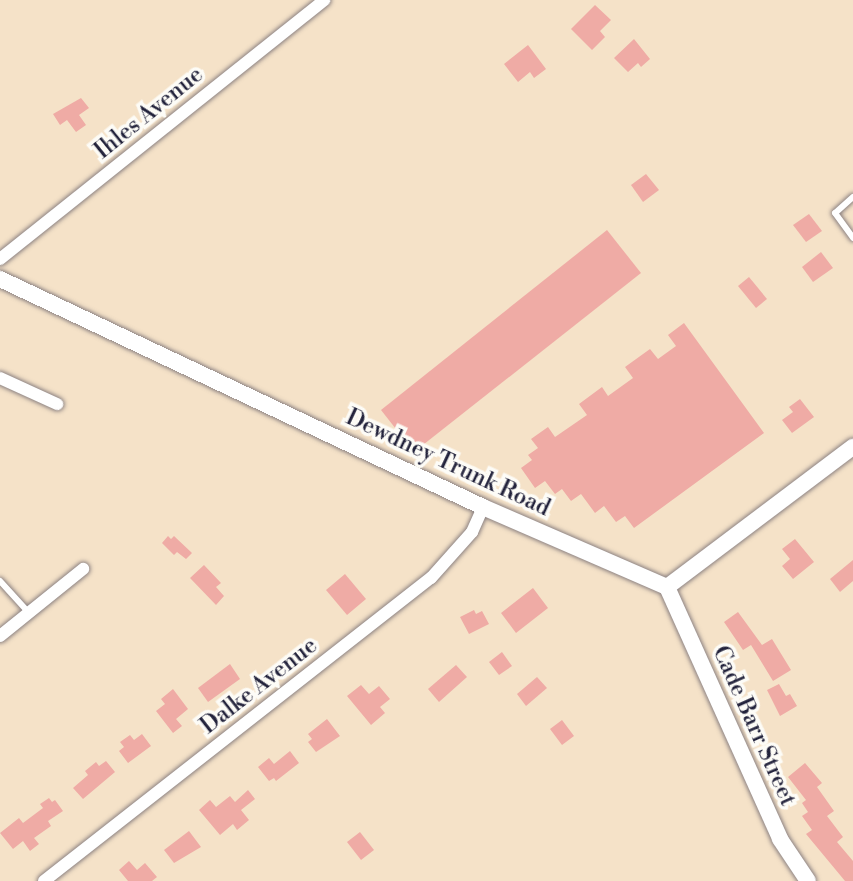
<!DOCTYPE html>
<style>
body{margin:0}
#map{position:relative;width:853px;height:881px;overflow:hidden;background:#f5e2c8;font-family:"Libre Bodoni",serif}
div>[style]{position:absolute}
.building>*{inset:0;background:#efaba5}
.roads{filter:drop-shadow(0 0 2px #8c8282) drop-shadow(0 0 2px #8c8282)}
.lane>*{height:6px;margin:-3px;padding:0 3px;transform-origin:3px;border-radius:3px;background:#fff}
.street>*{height:12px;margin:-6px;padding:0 6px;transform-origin:6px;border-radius:6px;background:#fff}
.secondary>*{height:16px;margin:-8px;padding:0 8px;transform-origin:8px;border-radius:8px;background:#fff}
span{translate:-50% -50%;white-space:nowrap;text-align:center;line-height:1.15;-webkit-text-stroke:7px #fdfcf7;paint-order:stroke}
.street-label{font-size:23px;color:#22223b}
</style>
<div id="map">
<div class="building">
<i style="clip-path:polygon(595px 5px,611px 20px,600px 31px,605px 37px,592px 50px,571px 29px)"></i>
<i style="clip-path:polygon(634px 39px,650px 59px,641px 67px,638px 63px,628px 72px,614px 58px)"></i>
<i style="clip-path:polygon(528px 45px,546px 69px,534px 78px,530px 72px,518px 82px,504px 64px)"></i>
<i style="clip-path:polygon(81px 98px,89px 108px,79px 115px,86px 125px,76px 132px,67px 120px,60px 125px,53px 114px)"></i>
<i style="clip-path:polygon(646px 174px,659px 190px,643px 202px,631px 185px)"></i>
<i style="clip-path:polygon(809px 214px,822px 231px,806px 242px,793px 225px)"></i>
<i style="clip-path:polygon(607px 230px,641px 273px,414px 452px,381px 410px)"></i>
<i style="clip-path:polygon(821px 252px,833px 268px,813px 282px,802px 267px)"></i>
<i style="clip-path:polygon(749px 277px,767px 299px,756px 308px,738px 286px)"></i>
<i style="clip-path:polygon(684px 323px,764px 433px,634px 528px,625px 516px,616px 522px,604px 506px,595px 513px,581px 494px,571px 501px,562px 489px,555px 494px,545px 481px,535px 488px,521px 468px,532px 460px,528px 455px,538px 448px,531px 439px,548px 427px,555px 437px,587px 415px,579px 404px,602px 387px,608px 396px,633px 378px,625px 367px,650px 349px,658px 359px,676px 346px,668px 335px)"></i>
<i style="clip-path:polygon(800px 399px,814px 417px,792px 433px,782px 420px,793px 412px,789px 407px)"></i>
<i style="clip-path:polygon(168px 536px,171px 539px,174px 536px,192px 553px,186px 559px,177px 552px,174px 555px,162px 543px)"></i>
<i style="clip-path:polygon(795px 539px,814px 562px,793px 579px,782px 566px,790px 559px,782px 549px)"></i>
<i style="clip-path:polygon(853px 560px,853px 581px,840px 592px,830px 579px)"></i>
<i style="clip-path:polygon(204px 565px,221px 583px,216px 587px,224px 596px,216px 605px,190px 578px)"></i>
<i style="clip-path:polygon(345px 574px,366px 599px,347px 615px,326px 590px)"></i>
<i style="clip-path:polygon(533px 588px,548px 608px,516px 633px,501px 613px)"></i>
<i style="clip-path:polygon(474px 610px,476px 614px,482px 611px,489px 624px,469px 634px,460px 617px)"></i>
<i style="clip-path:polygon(738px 612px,762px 645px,772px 639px,791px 670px,773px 681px,751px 645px,743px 650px,724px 622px)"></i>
<i style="clip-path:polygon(502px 652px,512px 666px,499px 675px,489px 662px)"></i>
<i style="clip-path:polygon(230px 664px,240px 679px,208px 702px,198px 688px)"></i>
<i style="clip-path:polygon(456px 665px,467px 677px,439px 702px,428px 689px)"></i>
<i style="clip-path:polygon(537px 677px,547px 688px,526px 706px,517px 694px)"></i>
<i style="clip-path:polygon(779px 684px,786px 696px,790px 694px,797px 706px,780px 716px,767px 690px)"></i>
<i style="clip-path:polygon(361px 685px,369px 694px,379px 686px,390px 699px,380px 707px,385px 713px,371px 725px,347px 696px)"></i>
<i style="clip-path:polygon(173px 689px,188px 709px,176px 719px,182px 726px,173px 733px,156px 711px,165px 704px,161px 699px)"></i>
<i style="clip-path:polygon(327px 719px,340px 736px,316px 752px,308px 742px,312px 739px,308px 734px)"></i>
<i style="clip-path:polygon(562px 720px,574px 736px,562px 745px,550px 729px)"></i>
<i style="clip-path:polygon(142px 734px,151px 746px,128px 763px,119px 751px,124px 747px,120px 742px,130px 735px,134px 740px)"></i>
<i style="clip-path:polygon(290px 751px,299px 763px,276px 781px,274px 778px,269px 781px,258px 767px,269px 758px,274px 764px)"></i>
<i style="clip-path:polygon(106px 761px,115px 772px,83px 799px,73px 788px,88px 775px,85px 771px,96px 762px,99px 766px)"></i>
<i style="clip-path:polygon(805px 763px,822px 783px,817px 787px,834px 811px,827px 816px,843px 837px,837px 842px,853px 861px,853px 881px,845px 881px,806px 834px,812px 830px,802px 816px,808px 812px,802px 803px,806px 800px,788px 777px)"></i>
<i style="clip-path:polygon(248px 790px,255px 799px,241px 810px,249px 820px,237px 830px,233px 824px,220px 835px,199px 810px,210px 800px,216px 807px,230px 796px,235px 802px)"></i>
<i style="clip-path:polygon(49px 798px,52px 802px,55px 800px,63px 811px,48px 821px,51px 826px,34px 838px,39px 844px,30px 851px,23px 841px,13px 849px,0 833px,19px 818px,23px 823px,43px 808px,40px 804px)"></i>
<i style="clip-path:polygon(189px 831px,201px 847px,174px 863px,164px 850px)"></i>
<i style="clip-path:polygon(360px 832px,374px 850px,361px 860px,347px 842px)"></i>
<i style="clip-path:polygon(129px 861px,137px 870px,145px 863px,157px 877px,152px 881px,128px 881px,119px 870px)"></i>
</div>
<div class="roads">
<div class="lane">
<i style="left:853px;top:197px;width:24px;rotate:138deg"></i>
<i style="left:835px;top:213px;width:31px;rotate:54deg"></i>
<i style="left:0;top:581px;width:43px;rotate:47.8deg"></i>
</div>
<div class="street">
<i style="left:0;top:259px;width:415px;rotate:-38.6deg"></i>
<i style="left:0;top:378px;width:63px;rotate:24.5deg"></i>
<i style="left:0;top:636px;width:107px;rotate:-38.9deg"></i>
<i style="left:44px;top:881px;width:492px;rotate:-38.1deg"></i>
<i style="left:431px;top:578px;width:62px;rotate:-48.3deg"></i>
<i style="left:472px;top:532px;width:27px;rotate:-66deg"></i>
</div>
<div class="secondary">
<i style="left:0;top:279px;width:534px;rotate:25.27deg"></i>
<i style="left:483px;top:507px;width:201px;rotate:23.5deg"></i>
<i style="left:667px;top:587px;width:276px;rotate:65.8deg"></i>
<i style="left:780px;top:839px;width:50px;rotate:56.3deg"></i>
<i style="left:667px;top:587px;width:233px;rotate:-37deg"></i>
</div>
</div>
<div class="street-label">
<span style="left:149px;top:113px;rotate:-39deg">Ihles Avenue</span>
<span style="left:448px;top:463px;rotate:25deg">Dewdney Trunk Road</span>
<span style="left:259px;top:686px;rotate:-38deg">Dalke Avenue</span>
<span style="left:754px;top:726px;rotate:66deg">Cade Barr Street</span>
</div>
</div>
